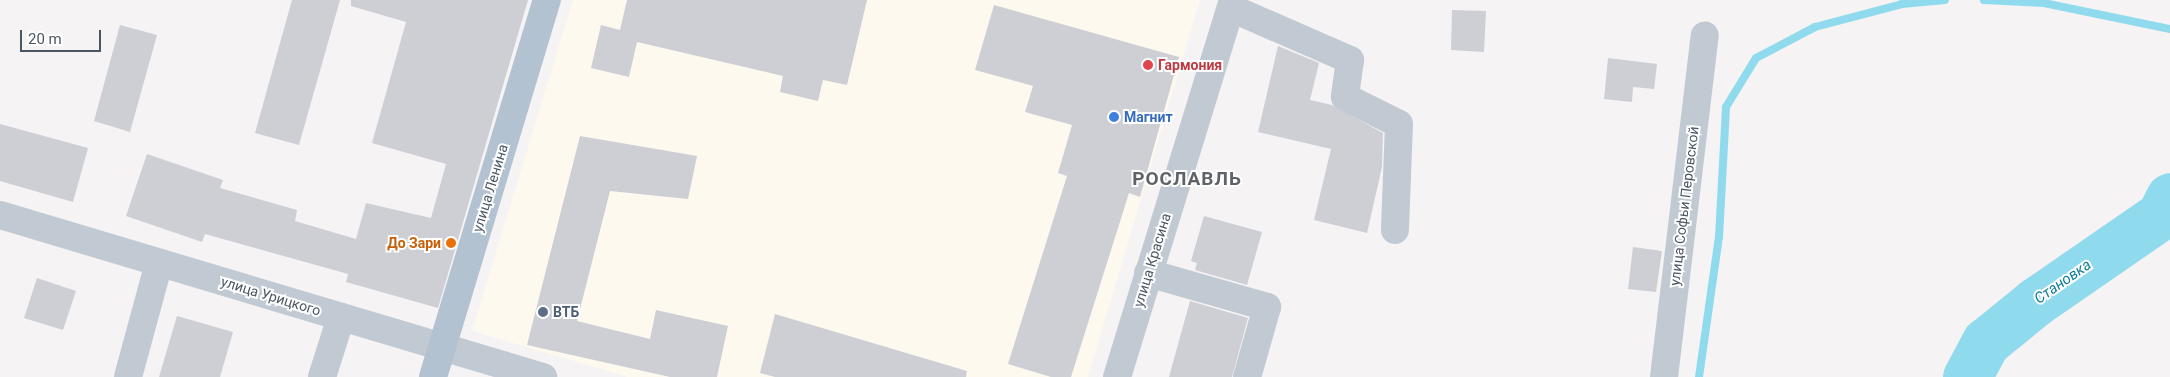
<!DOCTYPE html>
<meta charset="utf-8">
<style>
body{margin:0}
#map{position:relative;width:2170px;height:377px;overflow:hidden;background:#f5f3f3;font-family:Roboto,sans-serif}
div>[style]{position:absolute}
.commercial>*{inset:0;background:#fdf9ef}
.stream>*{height:8px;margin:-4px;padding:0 4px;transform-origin:4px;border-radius:4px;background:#90daee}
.river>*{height:49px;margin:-24.5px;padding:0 24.5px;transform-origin:24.5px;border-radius:24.5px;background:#90daee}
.building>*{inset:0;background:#cdcfd5}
.minor>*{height:28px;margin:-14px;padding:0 14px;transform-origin:14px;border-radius:14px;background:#c1cad2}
.major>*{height:28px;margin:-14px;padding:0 14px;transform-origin:14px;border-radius:14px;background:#b3c2d1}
.dots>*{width:14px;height:14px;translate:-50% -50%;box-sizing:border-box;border:2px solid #fff;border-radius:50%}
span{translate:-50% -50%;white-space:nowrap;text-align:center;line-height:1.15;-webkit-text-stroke:4px #fff;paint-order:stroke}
.health-label{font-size:14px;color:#be3a42;font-weight:700}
.left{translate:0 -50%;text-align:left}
.shop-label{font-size:14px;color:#366cbe;font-weight:700}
.street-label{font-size:14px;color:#4a5661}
.food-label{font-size:14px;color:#c56008;font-weight:700}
.right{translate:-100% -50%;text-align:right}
.service-label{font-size:14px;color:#4e5e75;font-weight:700}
.water-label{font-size:15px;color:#0c7c9b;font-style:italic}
.district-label{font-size:19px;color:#5f6368;font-weight:700;letter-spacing:1px}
.scale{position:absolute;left:20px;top:30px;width:81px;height:22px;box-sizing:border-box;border:2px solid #4a5661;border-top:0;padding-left:6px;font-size:15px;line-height:18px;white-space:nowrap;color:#4a5661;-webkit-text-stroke:4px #fff;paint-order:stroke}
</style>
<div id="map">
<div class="commercial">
<i style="clip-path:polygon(573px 0,1200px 0,1088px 377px,628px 377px,472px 331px)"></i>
</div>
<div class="stream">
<i style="left:1984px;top:0;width:60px;rotate:2.9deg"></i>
<i style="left:2044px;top:3px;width:129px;rotate:11.7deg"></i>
<i style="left:2166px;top:204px;width:4px"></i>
<i style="left:1699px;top:377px;width:141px;rotate:-81.9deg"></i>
<i style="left:1719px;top:237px;width:130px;rotate:-86.9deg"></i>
<i style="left:1726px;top:107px;width:57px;rotate:-58.5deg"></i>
<i style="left:1756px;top:58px;width:67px;rotate:-27.7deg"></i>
<i style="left:1815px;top:27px;width:90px;rotate:-14.8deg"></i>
<i style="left:1902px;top:4px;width:43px;rotate:-5.3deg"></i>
</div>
<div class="river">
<i style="left:1967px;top:377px;width:40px;rotate:-62deg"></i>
<i style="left:1986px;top:342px;width:63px;rotate:-39.2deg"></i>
<i style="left:2035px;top:302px;width:153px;rotate:-34.6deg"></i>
<i style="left:2161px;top:215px;width:20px;rotate:-63deg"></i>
</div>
<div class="building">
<i style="clip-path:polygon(292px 0,340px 0,299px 145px,255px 133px)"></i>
<i style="clip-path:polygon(351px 0,528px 0,438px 308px,346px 282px,348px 274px,205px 234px,202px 242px,126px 216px,147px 154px,223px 180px,220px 188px,297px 210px,295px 221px,356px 239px,366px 203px,431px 218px,446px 164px,372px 143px,406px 22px,351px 6px)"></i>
<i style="clip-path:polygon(627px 0,867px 0,847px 85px,823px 80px,818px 101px,780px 92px,783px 76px,637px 42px,629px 77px,591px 68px,601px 25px,620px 30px)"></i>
<i style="clip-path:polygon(994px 5px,1179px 57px,1140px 197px,1129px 193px,1071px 377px,1051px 377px,1008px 364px,1067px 176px,1058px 173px,1072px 125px,1025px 112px,1033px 86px,975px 70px)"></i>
<i style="clip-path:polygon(1452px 10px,1486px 11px,1484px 52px,1451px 50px)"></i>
<i style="clip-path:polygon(120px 25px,157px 35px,130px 132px,94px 121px)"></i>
<i style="clip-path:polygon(1278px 46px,1319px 63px,1310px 100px,1332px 105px,1383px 133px,1382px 167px,1367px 233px,1314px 220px,1331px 149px,1258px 132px)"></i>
<i style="clip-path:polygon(1608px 58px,1657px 64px,1654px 89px,1633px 87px,1632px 102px,1604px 99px)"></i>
<i style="clip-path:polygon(0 124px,88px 148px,73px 202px,0 181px)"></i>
<i style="clip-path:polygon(580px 136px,697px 156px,688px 199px,610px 191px,577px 321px,650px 339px,656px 310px,728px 326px,717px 377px,670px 377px,527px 345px)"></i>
<i style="clip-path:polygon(1204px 216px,1262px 232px,1247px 285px,1195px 270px,1197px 263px,1191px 261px)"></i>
<i style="clip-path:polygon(1633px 247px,1662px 251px,1656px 292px,1628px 289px)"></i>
<i style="clip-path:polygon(37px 278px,76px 291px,63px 330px,24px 318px)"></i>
<i style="clip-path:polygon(1190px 301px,1248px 318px,1232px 377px,1169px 377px)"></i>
<i style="clip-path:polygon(775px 314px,967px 371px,966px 377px,775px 377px,760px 373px)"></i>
<i style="clip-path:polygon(177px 316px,233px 332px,220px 377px,159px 377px)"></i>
</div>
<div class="minor">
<i style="left:1231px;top:8px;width:130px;rotate:23.6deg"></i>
<i style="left:1350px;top:60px;width:37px;rotate:98deg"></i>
<i style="left:1345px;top:97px;width:60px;rotate:26.6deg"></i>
<i style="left:1399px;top:124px;width:106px;rotate:92.2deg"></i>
<i style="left:0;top:215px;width:567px;rotate:16.61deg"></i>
<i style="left:1148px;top:273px;width:124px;rotate:15.9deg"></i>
<i style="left:1267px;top:307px;width:73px;rotate:105.9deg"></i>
<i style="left:128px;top:377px;width:118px;rotate:-74.8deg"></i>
<i style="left:322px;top:377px;width:63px;rotate:-72.4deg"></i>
<i style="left:1117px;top:377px;width:394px;rotate:-72.9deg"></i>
<i style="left:1664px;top:377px;width:344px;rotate:-83.2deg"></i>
</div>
<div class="major">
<i style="left:433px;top:377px;width:394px;rotate:-73.2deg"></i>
</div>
<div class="dots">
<i style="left:1148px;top:65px;background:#e0444e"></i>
<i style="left:1114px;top:117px;background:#3f7fe0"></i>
<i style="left:451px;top:243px;background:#e8710a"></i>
<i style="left:543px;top:312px;background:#5c6f8a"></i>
</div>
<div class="health-label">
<span class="left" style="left:1158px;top:65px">Гармония</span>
</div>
<div class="shop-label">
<span class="left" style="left:1124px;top:117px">Магнит</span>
</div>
<div class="street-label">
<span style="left:490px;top:188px;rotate:-73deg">улица Ленина</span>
<span style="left:1684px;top:206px;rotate:-83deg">улица Софьи Перовской</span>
<span style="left:1152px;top:260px;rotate:-73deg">улица Красина</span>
<span style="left:271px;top:296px;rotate:17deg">улица Урицкого</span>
</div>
<div class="food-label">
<span class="right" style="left:441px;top:243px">До Зари</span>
</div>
<div class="service-label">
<span class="left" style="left:553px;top:312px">ВТБ</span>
</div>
<div class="water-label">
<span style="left:2063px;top:282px;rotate:-35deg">Становка</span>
</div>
<div class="district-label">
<span style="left:1187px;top:179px">РОСЛАВЛЬ</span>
</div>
<div class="scale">20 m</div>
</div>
